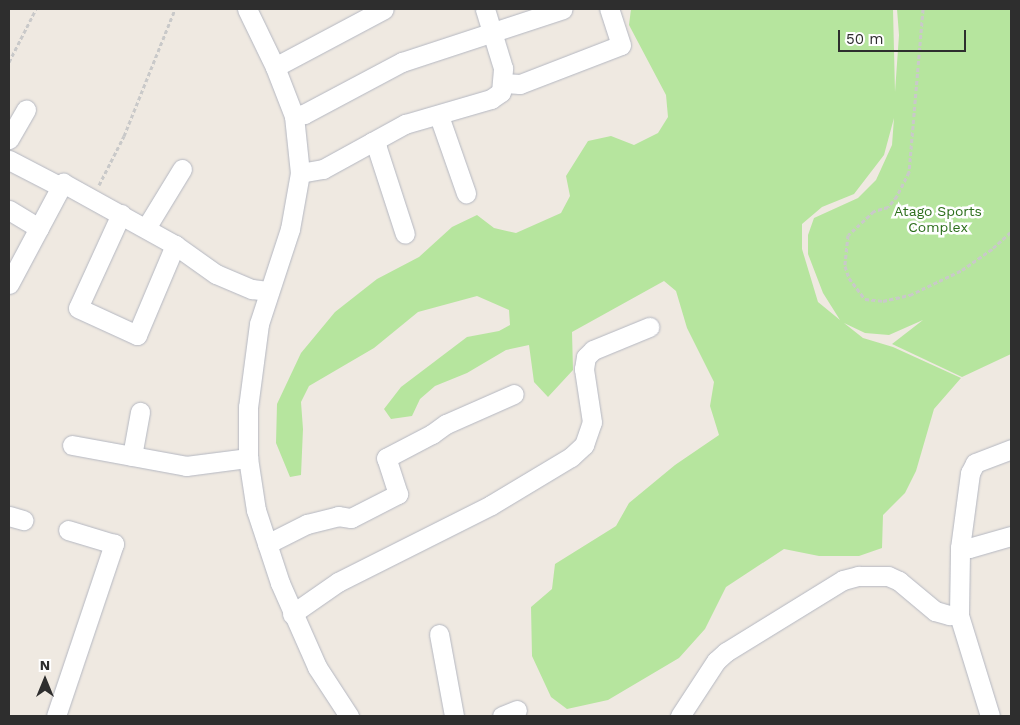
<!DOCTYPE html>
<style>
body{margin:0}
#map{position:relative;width:1020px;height:725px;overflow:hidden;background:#efe9e1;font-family:"Work Sans",sans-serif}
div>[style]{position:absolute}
.green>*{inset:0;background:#b6e59e}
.path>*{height:3px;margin-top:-1.5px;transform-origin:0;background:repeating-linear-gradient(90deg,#c9c9c9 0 4px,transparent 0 6.5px)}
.roads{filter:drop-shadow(0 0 1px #b4b7c1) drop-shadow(0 0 1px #b4b7c1)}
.minor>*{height:19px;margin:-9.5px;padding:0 9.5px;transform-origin:9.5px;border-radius:9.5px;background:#fff}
span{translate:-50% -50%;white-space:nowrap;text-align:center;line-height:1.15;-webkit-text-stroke:5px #fff;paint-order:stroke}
.park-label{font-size:14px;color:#2c6e1b}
.frame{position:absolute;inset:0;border:10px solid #2e2e2e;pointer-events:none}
.north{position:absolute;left:20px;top:655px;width:50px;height:50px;-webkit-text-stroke:4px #fff;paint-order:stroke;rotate:0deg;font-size:14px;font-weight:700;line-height:20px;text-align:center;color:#2e2e2e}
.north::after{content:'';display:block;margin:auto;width:18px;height:22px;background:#2e2e2e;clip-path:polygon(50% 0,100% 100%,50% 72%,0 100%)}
.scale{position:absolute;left:838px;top:30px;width:128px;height:22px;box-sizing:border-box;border:2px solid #2e2e2e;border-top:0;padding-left:6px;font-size:15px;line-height:18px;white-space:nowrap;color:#2e2e2e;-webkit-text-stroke:4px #fff;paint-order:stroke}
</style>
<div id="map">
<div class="green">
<i style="clip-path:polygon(evenodd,631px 9px,893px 9px,895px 92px,899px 35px,897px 9px,1011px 9px,1011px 354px,962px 377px,892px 344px,923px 320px,889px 335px,865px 333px,844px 323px,863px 338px,893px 347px,961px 378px,934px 409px,916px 471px,905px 493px,883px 515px,882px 548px,859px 556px,819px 556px,784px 549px,726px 587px,705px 629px,679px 658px,608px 700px,567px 709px,551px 697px,532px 656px,531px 607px,552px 589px,555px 564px,616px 526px,629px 503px,675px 465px,719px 435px,710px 406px,714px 382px,687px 328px,676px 291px,664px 281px,572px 332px,573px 370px,548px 397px,534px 382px,529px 345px,506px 350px,467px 373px,435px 386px,420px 399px,412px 416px,391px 419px,384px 409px,401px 387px,467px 337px,499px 331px,510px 325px,509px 310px,477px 296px,418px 312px,374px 348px,309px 386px,301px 402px,303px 429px,301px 475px,290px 477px,276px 443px,277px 404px,301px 353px,335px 312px,377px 279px,419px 257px,452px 227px,477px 215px,494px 228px,516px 233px,561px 213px,570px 196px,566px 176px,588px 141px,611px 136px,634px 145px,658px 133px,668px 117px,666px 95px,629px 25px,631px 9px,894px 118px,892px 145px,876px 180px,858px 198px,814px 218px,808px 235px,808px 254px,823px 293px,840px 320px,818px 302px,802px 249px,802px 224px,822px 207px,854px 194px,884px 155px,894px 118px)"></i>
</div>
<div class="path">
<i style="left:923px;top:9px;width:164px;rotate:94.9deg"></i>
<i style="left:909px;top:172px;width:27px;rotate:117deg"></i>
<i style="left:897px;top:196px;width:14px;rotate:129deg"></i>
<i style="left:888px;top:207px;width:15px;rotate:164deg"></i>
<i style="left:874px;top:211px;width:35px;rotate:137deg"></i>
<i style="left:848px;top:235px;width:31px;rotate:96deg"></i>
<i style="left:845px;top:266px;width:13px;rotate:72deg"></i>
<i style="left:849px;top:278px;width:26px;rotate:53deg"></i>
<i style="left:865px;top:299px;width:18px;rotate:6deg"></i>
<i style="left:883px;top:301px;width:28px;rotate:-13deg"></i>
<i style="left:910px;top:295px;width:58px;rotate:-25.7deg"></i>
<i style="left:962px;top:270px;width:38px;rotate:-35deg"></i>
<i style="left:993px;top:248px;width:24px;rotate:-42deg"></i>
<i style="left:9px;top:62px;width:59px;rotate:-63deg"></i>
<i style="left:99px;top:185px;width:55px;rotate:-63deg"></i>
<i style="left:124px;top:136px;width:137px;rotate:-68.1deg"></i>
</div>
<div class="roads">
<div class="minor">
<i style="left:247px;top:9px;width:64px;rotate:64.2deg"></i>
<i style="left:275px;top:67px;width:53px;rotate:68.8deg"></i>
<i style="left:294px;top:116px;width:57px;rotate:84deg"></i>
<i style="left:300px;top:173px;width:57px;rotate:100.1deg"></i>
<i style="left:290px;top:229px;width:100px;rotate:108.1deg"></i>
<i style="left:259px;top:324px;width:84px;rotate:97.5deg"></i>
<i style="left:248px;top:407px;width:51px;rotate:90deg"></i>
<i style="left:248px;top:458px;width:53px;rotate:81.3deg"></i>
<i style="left:256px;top:510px;width:77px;rotate:71.8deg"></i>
<i style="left:280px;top:583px;width:92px;rotate:66.2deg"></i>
<i style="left:317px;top:667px;width:59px;rotate:56.9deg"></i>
<i style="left:275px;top:67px;width:123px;rotate:-28deg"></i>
<i style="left:503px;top:83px;width:17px;rotate:3deg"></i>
<i style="left:520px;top:84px;width:108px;rotate:-21.1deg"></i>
<i style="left:621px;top:45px;width:38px;rotate:-108deg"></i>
<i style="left:294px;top:116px;width:10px;rotate:-11deg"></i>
<i style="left:304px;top:114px;width:111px;rotate:-28deg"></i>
<i style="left:402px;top:62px;width:169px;rotate:-18.2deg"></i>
<i style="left:439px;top:116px;width:82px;rotate:70.7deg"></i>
<i style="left:9px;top:139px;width:34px;rotate:-60deg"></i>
<i style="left:372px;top:142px;width:8px;rotate:50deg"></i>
<i style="left:377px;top:148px;width:90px;rotate:72deg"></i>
<i style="left:9px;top:160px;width:59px;rotate:27.4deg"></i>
<i style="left:300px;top:173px;width:23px;rotate:-10deg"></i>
<i style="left:323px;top:169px;width:94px;rotate:-28.8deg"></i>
<i style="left:405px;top:124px;width:90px;rotate:-16.2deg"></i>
<i style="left:491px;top:99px;width:12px;rotate:-35deg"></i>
<i style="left:501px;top:92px;width:24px;rotate:-85deg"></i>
<i style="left:503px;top:68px;width:62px;rotate:-107deg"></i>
<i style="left:9px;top:210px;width:35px;rotate:31deg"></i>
<i style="left:121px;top:214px;width:103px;rotate:114.6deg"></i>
<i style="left:78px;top:308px;width:65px;rotate:24.6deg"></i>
<i style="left:137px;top:335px;width:98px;rotate:-67.1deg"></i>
<i style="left:146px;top:228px;width:69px;rotate:-58.6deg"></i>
<i style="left:9px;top:284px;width:115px;rotate:-61.9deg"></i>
<i style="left:63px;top:183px;width:128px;rotate:29deg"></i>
<i style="left:175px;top:245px;width:50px;rotate:35.3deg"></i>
<i style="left:216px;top:274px;width:39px;rotate:23deg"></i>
<i style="left:252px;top:289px;width:17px;rotate:7deg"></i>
<i style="left:72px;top:445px;width:116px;rotate:10.4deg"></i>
<i style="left:186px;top:466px;width:63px;rotate:-7.4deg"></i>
<i style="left:132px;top:456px;width:45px;rotate:-79.7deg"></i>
<i style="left:9px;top:516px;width:15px;rotate:16deg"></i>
<i style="left:267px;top:544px;width:45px;rotate:-26.6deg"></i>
<i style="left:307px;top:524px;width:32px;rotate:-14deg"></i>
<i style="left:338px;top:516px;width:13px;rotate:9deg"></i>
<i style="left:351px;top:518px;width:53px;rotate:-27.1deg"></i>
<i style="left:398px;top:494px;width:38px;rotate:-108deg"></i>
<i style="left:386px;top:458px;width:52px;rotate:-27.6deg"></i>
<i style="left:432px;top:434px;width:17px;rotate:-36deg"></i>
<i style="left:446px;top:424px;width:74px;rotate:-23.8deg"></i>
<i style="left:960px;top:548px;width:9px"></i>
<i style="left:969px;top:548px;width:44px;rotate:-15.9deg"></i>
<i style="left:292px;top:614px;width:56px;rotate:-34.8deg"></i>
<i style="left:338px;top:582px;width:171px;rotate:-26.7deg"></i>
<i style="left:491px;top:505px;width:93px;rotate:-31deg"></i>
<i style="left:571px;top:457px;width:18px;rotate:-43deg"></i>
<i style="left:584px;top:445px;width:24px;rotate:-71deg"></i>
<i style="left:592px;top:422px;width:54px;rotate:-98.6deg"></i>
<i style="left:584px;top:369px;width:12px;rotate:-81deg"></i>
<i style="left:586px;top:357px;width:10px;rotate:-45deg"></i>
<i style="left:593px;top:350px;width:61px;rotate:-22.3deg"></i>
<i style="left:439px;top:634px;width:83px;rotate:79.6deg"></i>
<i style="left:56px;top:716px;width:182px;rotate:-71.4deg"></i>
<i style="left:114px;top:544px;width:48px;rotate:-163.1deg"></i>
<i style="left:502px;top:716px;width:16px;rotate:-22deg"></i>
<i style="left:680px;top:716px;width:66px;rotate:-56.8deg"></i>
<i style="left:716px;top:661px;width:13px;rotate:-42deg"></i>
<i style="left:726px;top:652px;width:137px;rotate:-31.6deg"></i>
<i style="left:843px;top:580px;width:16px;rotate:-15deg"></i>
<i style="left:858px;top:576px;width:30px"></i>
<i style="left:888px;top:576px;width:12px;rotate:24deg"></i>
<i style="left:899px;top:581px;width:47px;rotate:39.8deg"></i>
<i style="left:935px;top:611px;width:15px;rotate:16deg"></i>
<i style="left:949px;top:615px;width:10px"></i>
<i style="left:990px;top:716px;width:106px;rotate:-107.1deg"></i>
<i style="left:959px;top:615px;width:67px;rotate:-89.1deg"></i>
<i style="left:960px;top:548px;width:76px;rotate:-82.4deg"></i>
<i style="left:970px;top:473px;width:11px;rotate:-63deg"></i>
<i style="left:975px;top:463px;width:39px;rotate:-21deg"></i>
</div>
</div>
<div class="park-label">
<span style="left:938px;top:219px">Atago Sports<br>Complex</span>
</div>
<div class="frame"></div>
<div class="north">N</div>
<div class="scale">50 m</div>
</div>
